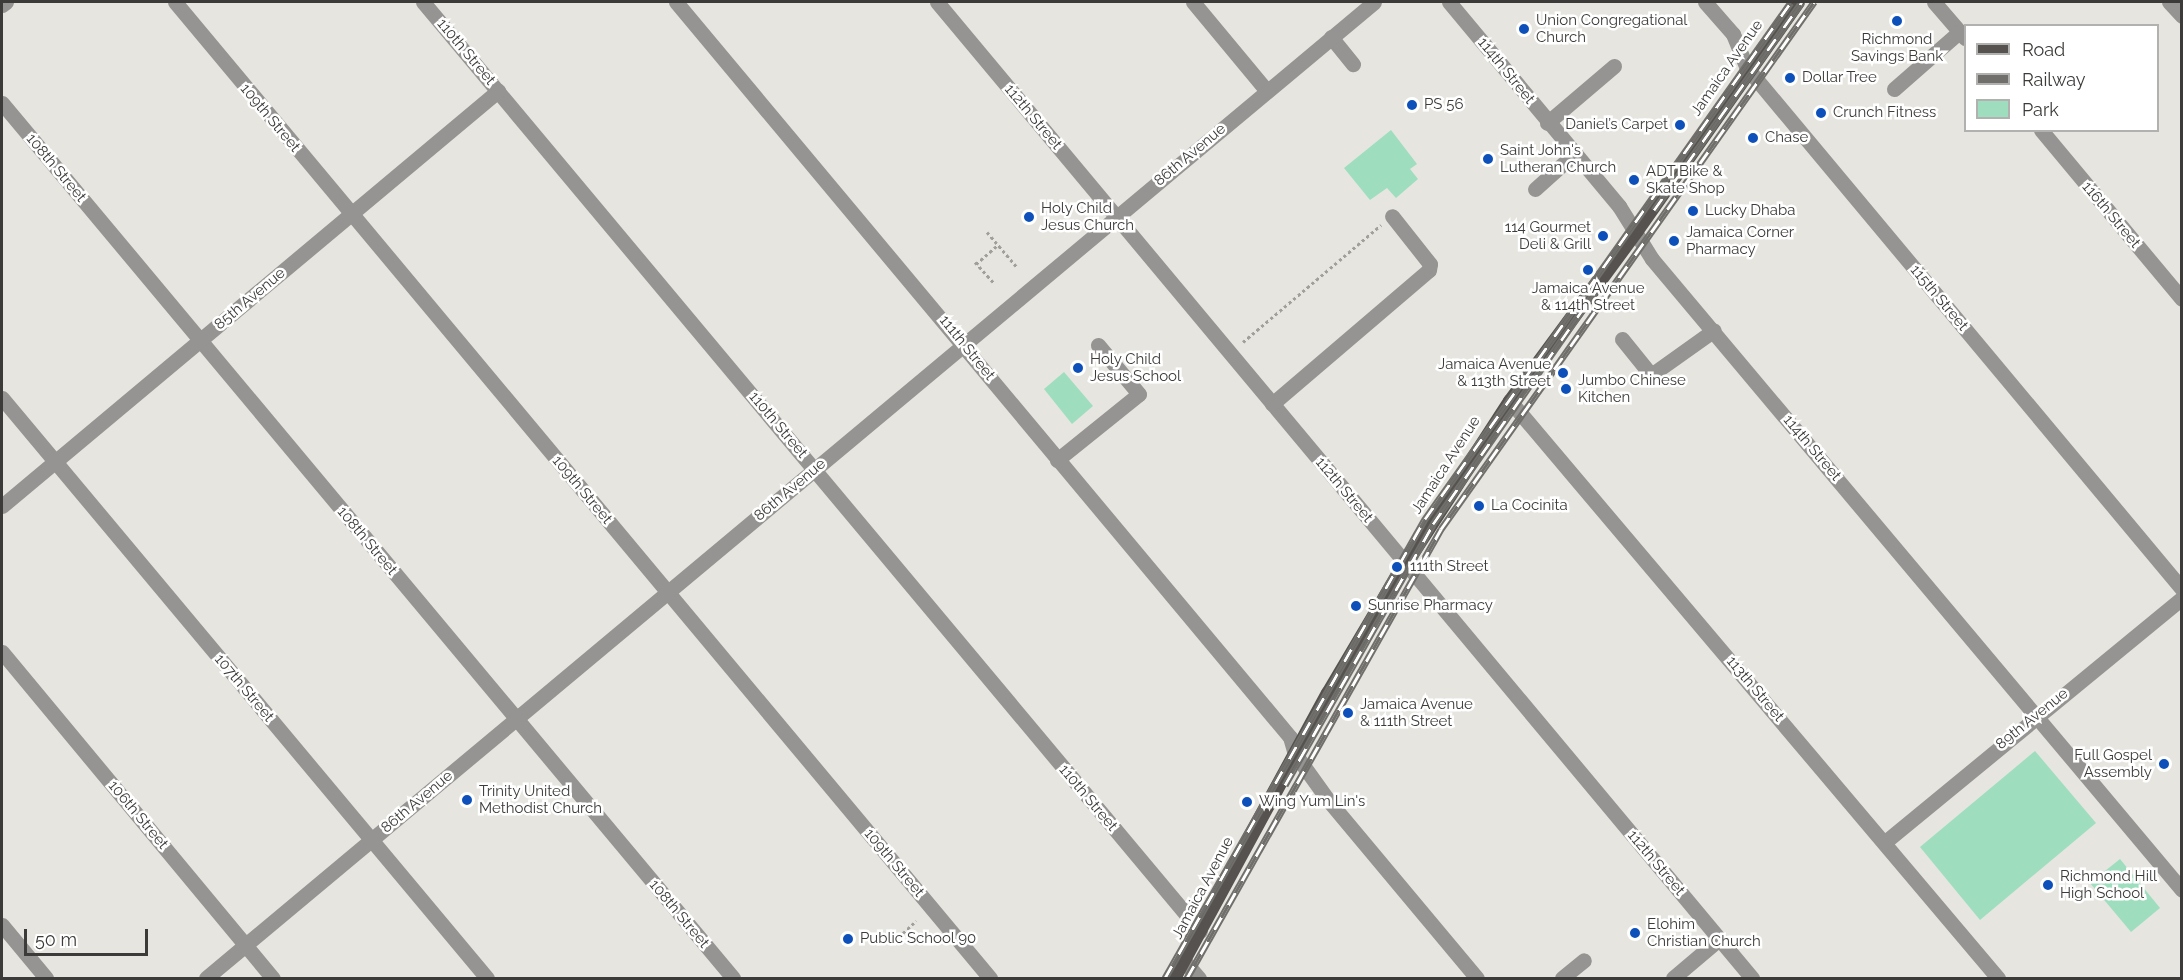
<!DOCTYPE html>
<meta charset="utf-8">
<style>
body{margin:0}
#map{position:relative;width:2183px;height:980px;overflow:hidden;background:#e6e5df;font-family:Raleway,sans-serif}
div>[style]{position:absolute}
.green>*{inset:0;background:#9edebf}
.path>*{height:3px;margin-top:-1.5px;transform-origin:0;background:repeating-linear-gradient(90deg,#a09f9a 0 3px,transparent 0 6px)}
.minor>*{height:15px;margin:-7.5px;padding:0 7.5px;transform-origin:7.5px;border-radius:7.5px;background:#959492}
.major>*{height:15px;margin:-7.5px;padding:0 7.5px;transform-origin:7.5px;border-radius:7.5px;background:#55524f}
.rail>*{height:7px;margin-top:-3.5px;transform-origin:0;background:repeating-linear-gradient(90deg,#fff 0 14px,#706f6b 0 28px);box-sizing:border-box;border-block:2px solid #706f6b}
.dots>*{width:16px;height:16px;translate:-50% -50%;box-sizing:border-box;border:3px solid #fff;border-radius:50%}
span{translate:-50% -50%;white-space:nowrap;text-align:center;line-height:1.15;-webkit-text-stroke:5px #fff;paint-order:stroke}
.poi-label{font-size:15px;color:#3c3b39}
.left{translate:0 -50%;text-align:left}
.right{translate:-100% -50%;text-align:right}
.street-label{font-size:15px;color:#3c3b39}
.frame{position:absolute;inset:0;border:3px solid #3c3b39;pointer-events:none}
.legend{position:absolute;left:1964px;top:24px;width:195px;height:108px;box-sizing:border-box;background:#fff;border:2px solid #b1b1b0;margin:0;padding:8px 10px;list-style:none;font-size:18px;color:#3c3b39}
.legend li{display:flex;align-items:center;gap:12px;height:30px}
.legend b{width:30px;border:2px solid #b1b1b0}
.scale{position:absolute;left:24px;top:929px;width:124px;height:27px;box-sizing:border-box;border:3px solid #3c3b39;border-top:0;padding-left:8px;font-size:18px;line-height:21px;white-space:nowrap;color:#3c3b39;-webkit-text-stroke:4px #fff;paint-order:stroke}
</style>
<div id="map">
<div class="green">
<i style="clip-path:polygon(1391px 130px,1417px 164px,1410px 169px,1418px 179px,1396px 198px,1387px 188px,1370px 200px,1344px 168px)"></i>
<i style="clip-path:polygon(1064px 372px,1093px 406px,1072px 424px,1044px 389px)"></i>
<i style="clip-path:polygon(2035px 751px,2096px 823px,1980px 920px,1920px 847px)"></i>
<i style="clip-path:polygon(2120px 859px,2160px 908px,2131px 932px,2090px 883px)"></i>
</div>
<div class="path">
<i style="left:987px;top:232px;width:45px;rotate:49.5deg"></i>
<i style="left:975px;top:262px;width:28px;rotate:48deg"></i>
<i style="left:976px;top:264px;width:29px;rotate:-41deg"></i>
<i style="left:1243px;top:342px;width:181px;rotate:-40.3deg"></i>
<i style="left:903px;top:933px;width:18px;rotate:-43deg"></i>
</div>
<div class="minor">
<i style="left:175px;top:2px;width:1272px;rotate:50.14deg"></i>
<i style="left:423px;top:2px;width:1211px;rotate:50.09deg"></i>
<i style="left:676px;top:2px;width:958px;rotate:50.13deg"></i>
<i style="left:1290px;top:737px;width:18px;rotate:74deg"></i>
<i style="left:1295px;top:754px;width:57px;rotate:54.3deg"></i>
<i style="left:1328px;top:800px;width:232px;rotate:50.1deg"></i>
<i style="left:937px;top:2px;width:1272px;rotate:50.14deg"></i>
<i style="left:1193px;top:2px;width:114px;rotate:50.3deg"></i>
<i style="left:1449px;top:2px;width:266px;rotate:50.2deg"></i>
<i style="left:1619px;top:206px;width:62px;rotate:58.1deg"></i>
<i style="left:1652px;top:259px;width:824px;rotate:49.97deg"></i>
<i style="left:1705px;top:2px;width:43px;rotate:48.8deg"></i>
<i style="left:1733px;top:34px;width:37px;rotate:68deg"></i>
<i style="left:1747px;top:68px;width:679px;rotate:50.14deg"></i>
<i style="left:1934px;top:2px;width:48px;rotate:49.3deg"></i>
<i style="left:2169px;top:2px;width:19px;rotate:47deg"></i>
<i style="left:2px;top:5px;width:5px;rotate:-37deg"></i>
<i style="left:1331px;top:37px;width:35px;rotate:51deg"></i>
<i style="left:1894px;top:89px;width:86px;rotate:-41.2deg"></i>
<i style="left:2px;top:103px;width:1140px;rotate:50.12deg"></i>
<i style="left:1547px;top:123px;width:88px;rotate:-40.4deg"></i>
<i style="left:2041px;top:130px;width:220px;rotate:50.2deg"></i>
<i style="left:1535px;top:189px;width:52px;rotate:-41.9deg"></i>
<i style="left:1622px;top:339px;width:46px;rotate:51.1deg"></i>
<i style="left:1651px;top:375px;width:77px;rotate:-35.5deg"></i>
<i style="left:2px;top:398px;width:756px;rotate:50.1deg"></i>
<i style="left:1510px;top:401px;width:756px;rotate:49.78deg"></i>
<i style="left:1272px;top:404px;width:206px;rotate:-40.5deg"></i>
<i style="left:1429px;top:270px;width:6px;rotate:-81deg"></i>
<i style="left:1430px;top:264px;width:61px;rotate:-128.4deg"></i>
<i style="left:1057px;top:460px;width:105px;rotate:-38.8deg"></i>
<i style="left:1139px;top:394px;width:64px;rotate:-129.9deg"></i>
<i style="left:2px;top:506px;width:647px;rotate:-39.92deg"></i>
<i style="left:2px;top:652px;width:424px;rotate:50.3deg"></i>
<i style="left:1885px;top:842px;width:384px;rotate:-39.4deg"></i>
<i style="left:2px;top:925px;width:69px;rotate:50.3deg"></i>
<i style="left:1184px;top:961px;width:23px;rotate:49deg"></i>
<i style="left:206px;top:978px;width:1522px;rotate:-39.88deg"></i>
<i style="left:1562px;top:978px;width:28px;rotate:-39deg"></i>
<i style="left:1673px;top:978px;width:60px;rotate:-40.3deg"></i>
</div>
<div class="major">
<i style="left:1173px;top:978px;width:324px;rotate:-61.5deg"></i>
<i style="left:1328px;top:693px;width:151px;rotate:-59.4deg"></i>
<i style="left:1405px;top:563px;width:193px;rotate:-57.1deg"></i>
<i style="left:1510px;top:401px;width:212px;rotate:-53.6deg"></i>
<i style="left:1636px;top:230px;width:279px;rotate:-54.8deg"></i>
</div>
<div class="rail">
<i style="left:1654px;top:210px;width:255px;rotate:-54.6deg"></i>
<i style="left:1285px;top:785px;width:300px;rotate:-60.4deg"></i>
<i style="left:1433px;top:524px;width:292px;rotate:-55.1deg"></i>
<i style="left:1165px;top:978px;width:528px;rotate:-60.47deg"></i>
<i style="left:1425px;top:519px;width:633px;rotate:-54.7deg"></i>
<i style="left:1187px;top:978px;width:516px;rotate:-60.5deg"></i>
<i style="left:1441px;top:529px;width:646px;rotate:-54.71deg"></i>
</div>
<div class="dots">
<i style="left:1897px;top:21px;background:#0d50ba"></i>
<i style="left:1524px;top:29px;background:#0d50ba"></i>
<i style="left:1790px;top:78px;background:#0d50ba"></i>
<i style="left:1412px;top:105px;background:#0d50ba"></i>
<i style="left:1821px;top:113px;background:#0d50ba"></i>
<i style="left:1680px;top:125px;background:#0d50ba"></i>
<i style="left:1753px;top:138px;background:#0d50ba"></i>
<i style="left:1488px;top:159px;background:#0d50ba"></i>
<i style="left:1634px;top:180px;background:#0d50ba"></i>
<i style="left:1693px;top:211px;background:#0d50ba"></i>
<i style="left:1029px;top:217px;background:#0d50ba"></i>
<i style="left:1603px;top:236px;background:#0d50ba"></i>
<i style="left:1674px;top:241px;background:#0d50ba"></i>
<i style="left:1588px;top:270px;background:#0d50ba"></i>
<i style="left:1078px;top:368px;background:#0d50ba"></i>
<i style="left:1563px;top:373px;background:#0d50ba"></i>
<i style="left:1566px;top:389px;background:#0d50ba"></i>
<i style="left:1479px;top:506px;background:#0d50ba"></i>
<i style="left:1397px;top:567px;background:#0d50ba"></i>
<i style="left:1356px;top:606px;background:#0d50ba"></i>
<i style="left:1348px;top:713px;background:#0d50ba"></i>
<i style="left:2164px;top:764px;background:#0d50ba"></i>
<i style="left:467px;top:800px;background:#0d50ba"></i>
<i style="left:1247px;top:802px;background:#0d50ba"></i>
<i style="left:2048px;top:885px;background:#0d50ba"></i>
<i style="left:1635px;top:933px;background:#0d50ba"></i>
<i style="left:848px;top:939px;background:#0d50ba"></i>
</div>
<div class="poi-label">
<span class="left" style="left:1536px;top:29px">Union Congregational<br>Church</span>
<span style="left:1897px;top:48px">Richmond<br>Savings Bank</span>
<span class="left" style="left:1802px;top:78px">Dollar Tree</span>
<span class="left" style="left:1424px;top:105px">PS 56</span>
<span class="left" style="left:1833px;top:113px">Crunch Fitness</span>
<span class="right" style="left:1668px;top:125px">Daniel’s Carpet</span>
<span class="left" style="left:1765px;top:138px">Chase</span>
<span class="left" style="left:1500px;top:159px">Saint John's<br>Lutheran Church</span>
<span class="left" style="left:1646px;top:180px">ADT Bike &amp;<br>Skate Shop</span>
<span class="left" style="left:1041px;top:217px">Holy Child<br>Jesus Church</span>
<span class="left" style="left:1705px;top:211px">Lucky Dhaba</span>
<span class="right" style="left:1591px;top:236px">114 Gourmet<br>Deli &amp; Grill</span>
<span class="left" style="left:1686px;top:241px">Jamaica Corner<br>Pharmacy</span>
<span style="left:1588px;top:297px">Jamaica Avenue<br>&amp; 114th Street</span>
<span class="left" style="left:1090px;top:368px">Holy Child<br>Jesus School</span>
<span class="right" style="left:1551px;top:373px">Jamaica Avenue<br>&amp; 113th Street</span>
<span class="left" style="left:1578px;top:389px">Jumbo Chinese<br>Kitchen</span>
<span class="left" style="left:1491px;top:506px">La Cocinita</span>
<span class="left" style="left:1410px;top:567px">111th Street</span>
<span class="left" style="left:1368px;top:606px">Sunrise Pharmacy</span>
<span class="left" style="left:1360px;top:713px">Jamaica Avenue<br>&amp; 111th Street</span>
<span class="right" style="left:2152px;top:764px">Full Gospel<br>Assembly</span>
<span class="left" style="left:479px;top:800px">Trinity United<br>Methodist Church</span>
<span class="left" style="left:1259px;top:802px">Wing Yum Lin's</span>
<span class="left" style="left:2060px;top:885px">Richmond Hill<br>High School</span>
<span class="left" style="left:1647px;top:933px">Elohim<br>Christian Church</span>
<span class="left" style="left:860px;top:939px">Public School 90</span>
</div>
<div class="street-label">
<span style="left:466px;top:52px;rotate:50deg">110th Street</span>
<span style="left:1727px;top:68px;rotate:-55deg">Jamaica Avenue</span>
<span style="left:1506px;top:71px;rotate:51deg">114th Street</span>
<span style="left:1033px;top:117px;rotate:50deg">112th Street</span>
<span style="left:270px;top:118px;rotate:50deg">109th Street</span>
<span style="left:1190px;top:155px;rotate:-40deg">86th Avenue</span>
<span style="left:56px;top:168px;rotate:50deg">108th Street</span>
<span style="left:2111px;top:215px;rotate:50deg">116th Street</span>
<span style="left:1939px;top:298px;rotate:50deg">115th Street</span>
<span style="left:250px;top:299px;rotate:-40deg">85th Avenue</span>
<span style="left:967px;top:348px;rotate:51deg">111th Street</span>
<span style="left:778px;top:425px;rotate:50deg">110th Street</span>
<span style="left:1812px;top:448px;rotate:50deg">114th Street</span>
<span style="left:1446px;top:465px;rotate:-57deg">Jamaica Avenue</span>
<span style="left:582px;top:490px;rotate:50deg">109th Street</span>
<span style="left:790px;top:490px;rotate:-40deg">86th Avenue</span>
<span style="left:1344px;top:490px;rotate:50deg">112th Street</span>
<span style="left:367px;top:541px;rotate:50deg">108th Street</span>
<span style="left:244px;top:688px;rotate:50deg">107th Street</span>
<span style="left:1755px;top:689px;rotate:50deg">113th Street</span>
<span style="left:2032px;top:719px;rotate:-39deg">89th Avenue</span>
<span style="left:1088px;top:798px;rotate:50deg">110th Street</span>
<span style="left:417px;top:802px;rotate:-40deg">86th Avenue</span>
<span style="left:138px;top:815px;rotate:50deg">106th Street</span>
<span style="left:894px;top:863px;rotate:50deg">109th Street</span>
<span style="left:1656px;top:863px;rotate:50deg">112th Street</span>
<span style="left:1203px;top:888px;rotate:-62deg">Jamaica Avenue</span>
<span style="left:679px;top:914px;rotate:50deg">108th Street</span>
</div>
<div class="frame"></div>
<ul class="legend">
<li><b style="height:8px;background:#55524f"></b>Road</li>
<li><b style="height:8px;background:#706f6b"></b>Railway</li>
<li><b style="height:16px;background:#9edebf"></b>Park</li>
</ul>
<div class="scale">50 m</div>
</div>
